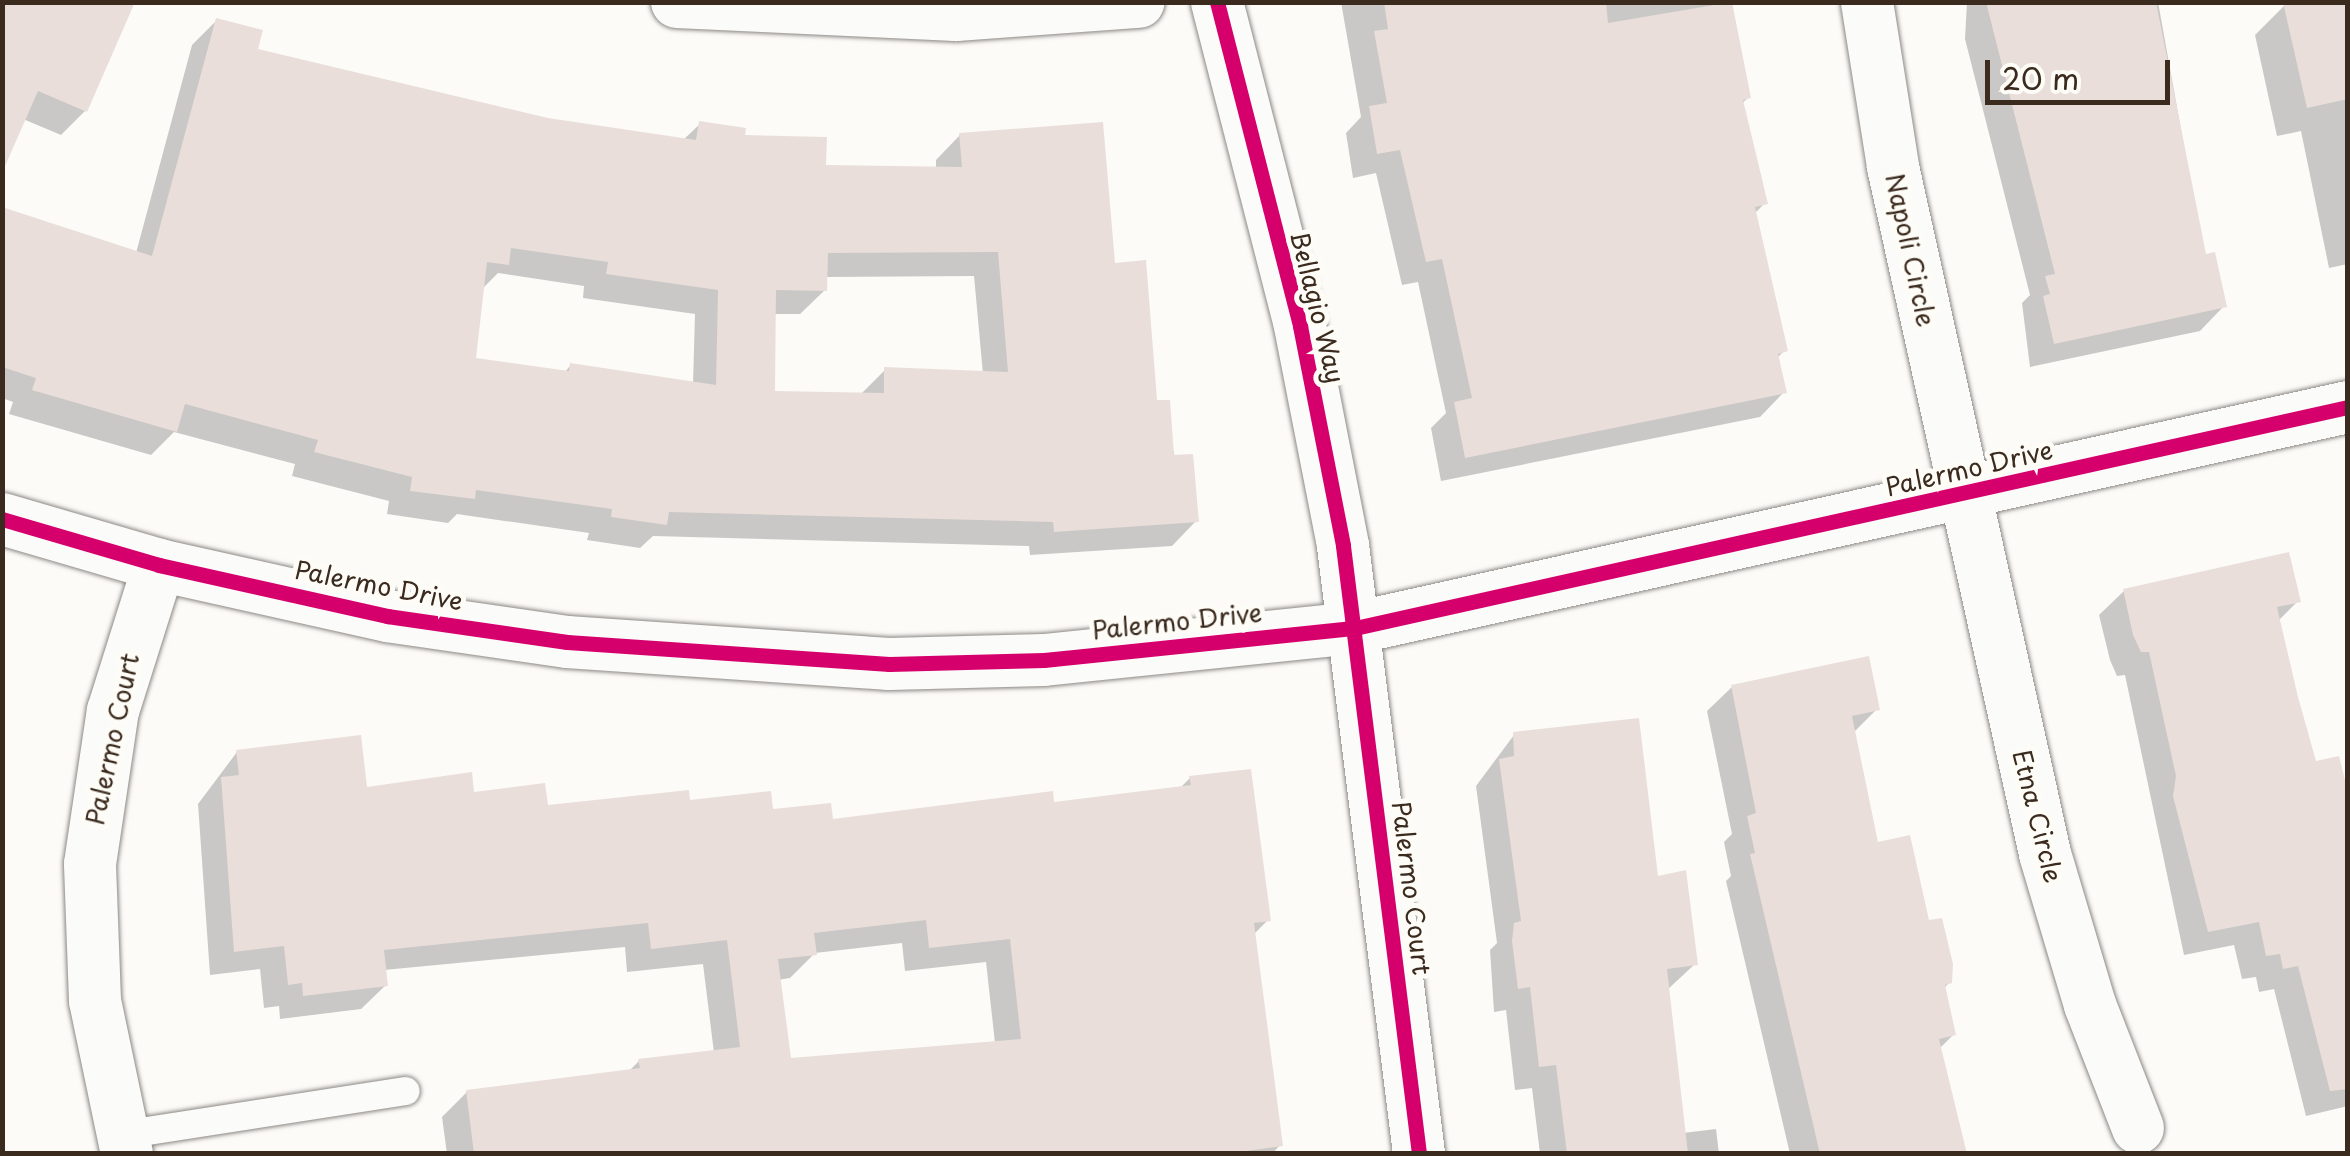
<!DOCTYPE html>
<style>
body{margin:0}
#map{position:relative;width:2350px;height:1156px;overflow:hidden;background:#fcfbf8;font-family:"Playpen Sans",sans-serif}
div>[style]{position:absolute}
.shadow>*{inset:0;background:#0003}
.building>*{inset:0;background:#e9ded9}
.roads{filter:drop-shadow(0 0 2px #8d8985) drop-shadow(0 0 2px #8d8985)}
.service>*{height:28px;margin:-14px;padding:0 14px;transform-origin:14px;border-radius:14px;background:#fbfbf9}
.minor>*{height:52px;margin:-26px;padding:0 26px;transform-origin:26px;border-radius:26px;background:#fbfbf9}
.cycleway>*{height:15px;margin:-7.5px;padding:0 7.5px;transform-origin:7.5px;border-radius:7.5px;background:#d6006c}
span{translate:-50% -50%;white-space:nowrap;text-align:center;line-height:1.15;-webkit-text-stroke:10px #fdfcf7;paint-order:stroke}
.street-label{font-size:25px;color:#3b2a1e}
.frame{position:absolute;inset:0;border:5px solid #3b2a1e;pointer-events:none}
.scale{position:absolute;left:1985px;top:60px;width:185px;height:45px;box-sizing:border-box;border:5px solid #3b2a1e;border-top:0;padding-left:12px;font-size:30px;line-height:35px;white-space:nowrap;color:#3b2a1e;-webkit-text-stroke:8px #fdfcf7;paint-order:stroke}
</style>
<div id="map">
<div class="shadow">
<i style="clip-path:polygon(2px 2px,85px 111px,61px 135px,23px 119px)"></i>
<i style="clip-path:polygon(1341px 2px,1729px 2px,1748px 98px,1741px 104px,1765px 203px,1754px 214px,1785px 350px,1776px 359px,1784px 392px,1760px 417px,1441px 481px,1431px 428px,1446px 413px,1418px 282px,1402px 285px,1376px 173px,1353px 178px,1346px 133px,1361px 117px)"></i>
<i style="clip-path:polygon(1967px 2px,2158px 2px,2204px 257px,2224px 306px,2200px 331px,2030px 367px,2022px 303px,2030px 295px,1965px 39px)"></i>
<i style="clip-path:polygon(2348px 2px,2348px 264px,2329px 268px,2301px 131px,2277px 136px,2255px 35px,2285px 5px)"></i>
<i style="clip-path:polygon(evenodd,217px 20px,255px 50px,547px 121px,682px 141px,700px 124px,824px 167px,936px 169px,936px 160px,960px 135px,1113px 266px,1196px 521px,1172px 546px,1030px 555px,1029px 546px,653px 536px,640px 548px,587px 540px,589px 533px,457px 514px,448px 523px,387px 514px,389px 501px,292px 476px,295px 464px,174px 432px,151px 455px,9px 414px,13px 402px,2px 398px,2px 210px,136px 253px,192px 45px,217px 20px,498px 273px,584px 286px,583px 298px,695px 314px,693px 384px,570px 366px,564px 373px,473px 361px,481px 290px,498px 273px,217px 20px,974px 276px,983px 374px,885px 370px,860px 395px,773px 393px,774px 314px,800px 314px,825px 290px,825px 277px,974px 276px)"></i>
<i style="clip-path:polygon(2124px 591px,2298px 601px,2278px 621px,2314px 764px,2348px 841px,2348px 1106px,2306px 1116px,2274px 989px,2259px 992px,2256px 977px,2242px 979px,2234px 945px,2184px 955px,2125px 675px,2117px 676px,2110px 660px,2099px 615px)"></i>
<i style="clip-path:polygon(1732px 687px,1877px 709px,1853px 733px,1876px 845px,1928px 923px,1950px 982px,1943px 989px,1954px 1034px,1939px 1049px,1958px 1154px,1790px 1154px,1726px 881px,1731px 876px,1724px 842px,1732px 834px,1707px 711px)"></i>
<i style="clip-path:polygon(1514px 735px,1656px 879px,1695px 964px,1667px 990px,1683px 1133px,1716px 1129px,1719px 1154px,1540px 1154px,1532px 1088px,1515px 1090px,1506px 1010px,1494px 1012px,1490px 950px,1497px 943px,1476px 786px)"></i>
<i style="clip-path:polygon(evenodd,237px 752px,365px 790px,472px 795px,546px 808px,688px 802px,831px 822px,1052px 805px,1179px 789px,1190px 778px,1268px 920px,1253px 935px,1280px 1145px,1272px 1154px,447px 1154px,442px 1117px,467px 1092px,628px 1072px,639px 1061px,714px 1053px,703px 964px,627px 972px,625px 947px,384px 970px,386px 985px,361px 1009px,280px 1019px,279px 1006px,264px 1008px,260px 969px,210px 975px,198px 804px,237px 752px,902px 943px,905px 971px,986px 962px,995px 1043px,789px 1061px,778px 980px,790px 978px,815px 953px,902px 943px)"></i>
</div>
<div class="building">
<i style="clip-path:polygon(2px 2px,135px 2px,87px 112px,38px 91px,2px 173px)"></i>
<i style="clip-path:polygon(1384px 2px,1606px 2px,1608px 23px,1732px 2px,1751px 98px,1743px 100px,1768px 204px,1755px 207px,1788px 351px,1778px 354px,1787px 393px,1465px 458px,1454px 402px,1472px 398px,1442px 259px,1426px 262px,1400px 150px,1377px 154px,1369px 106px,1387px 103px,1374px 31px,1388px 29px)"></i>
<i style="clip-path:polygon(1986px 2px,2156px 2px,2206px 254px,2215px 252px,2227px 307px,2054px 344px,2043px 296px,2050px 294px,2045px 276px,2055px 274px)"></i>
<i style="clip-path:polygon(2283px 2px,2348px 2px,2348px 99px,2307px 108px)"></i>
<i style="clip-path:polygon(evenodd,216px 18px,263px 30px,258px 49px,548px 118px,696px 140px,699px 121px,746px 128px,745px 135px,827px 137px,826px 165px,962px 167px,959px 133px,1103px 122px,1115px 263px,1146px 260px,1157px 400px,1170px 400px,1174px 455px,1193px 454px,1199px 522px,1054px 532px,1053px 522px,669px 512px,667px 525px,611px 517px,612px 509px,476px 490px,475px 499px,410px 491px,412px 477px,314px 452px,318px 440px,185px 404px,177px 432px,32px 390px,36px 378px,2px 367px,2px 207px,152px 256px,216px 18px,511px 248px,608px 262px,606px 274px,718px 290px,716px 385px,570px 363px,569px 371px,476px 358px,487px 262px,509px 265px,511px 248px,216px 18px,998px 252px,1008px 372px,884px 367px,884px 393px,775px 391px,776px 290px,827px 291px,828px 253px,998px 252px)"></i>
<i style="clip-path:polygon(2289px 552px,2301px 602px,2277px 607px,2298px 697px,2316px 761px,2339px 756px,2348px 792px,2348px 1089px,2330px 1091px,2298px 966px,2283px 969px,2280px 954px,2266px 956px,2259px 922px,2208px 932px,2173px 796px,2176px 776px,2149px 652px,2141px 652px,2133px 635px,2123px 589px)"></i>
<i style="clip-path:polygon(1869px 656px,1880px 710px,1852px 716px,1878px 842px,1910px 835px,1929px 920px,1942px 918px,1953px 964px,1952px 983px,1945px 985px,1956px 1035px,1939px 1039px,1967px 1154px,1820px 1154px,1750px 854px,1755px 853px,1747px 816px,1756px 813px,1731px 685px)"></i>
<i style="clip-path:polygon(1639px 718px,1658px 876px,1686px 870px,1698px 965px,1667px 969px,1688px 1154px,1567px 1154px,1556px 1065px,1539px 1067px,1530px 987px,1518px 989px,1512px 941px,1514px 923px,1521px 921px,1499px 759px,1514px 756px,1513px 732px)"></i>
<i style="clip-path:polygon(evenodd,361px 735px,367px 787px,472px 772px,474px 792px,545px 783px,548px 805px,689px 790px,690px 800px,771px 791px,773px 809px,831px 803px,833px 819px,1053px 791px,1054px 802px,1191px 785px,1189px 776px,1251px 769px,1271px 921px,1254px 923px,1283px 1146px,1224px 1154px,474px 1154px,466px 1090px,640px 1068px,638px 1059px,740px 1047px,727px 940px,651px 949px,648px 923px,384px 950px,388px 986px,303px 996px,302px 983px,288px 985px,284px 946px,234px 952px,221px 777px,239px 775px,236px 750px,361px 735px,926px 920px,929px 948px,1010px 939px,1021px 1039px,791px 1058px,778px 959px,817px 955px,814px 933px,926px 920px)"></i>
</div>
<div class="roads">
<div class="service">
<i style="left:122px;top:1135px;width:287px;rotate:-8.8deg"></i>
</div>
<div class="minor">
<i style="left:677px;top:2px;width:279px;rotate:2.7deg"></i>
<i style="left:956px;top:15px;width:183px;rotate:-4.1deg"></i>
<i style="left:1217px;top:2px;width:334px;rotate:75.6deg"></i>
<i style="left:1300px;top:326px;width:224px;rotate:78.9deg"></i>
<i style="left:1343px;top:546px;width:613px;rotate:82.87deg"></i>
<i style="left:1867px;top:2px;width:167px;rotate:81deg"></i>
<i style="left:1893px;top:167px;width:704px;rotate:77.52deg"></i>
<i style="left:2045px;top:854px;width:158px;rotate:73.4deg"></i>
<i style="left:2090px;top:1005px;width:132px;rotate:68.7deg"></i>
<i style="left:2px;top:519px;width:164px;rotate:16.3deg"></i>
<i style="left:159px;top:565px;width:234px;rotate:12.6deg"></i>
<i style="left:387px;top:616px;width:182px;rotate:8.2deg"></i>
<i style="left:567px;top:642px;width:323px;rotate:3.9deg"></i>
<i style="left:889px;top:664px;width:155px;rotate:-1.5deg"></i>
<i style="left:1044px;top:660px;width:313px;rotate:-5.9deg"></i>
<i style="left:1355px;top:628px;width:1017px;rotate:-12.55deg"></i>
<i style="left:127px;top:1154px;width:156px;rotate:-101.8deg"></i>
<i style="left:95px;top:1001px;width:137px;rotate:-92.1deg"></i>
<i style="left:90px;top:864px;width:155px;rotate:-81.5deg"></i>
<i style="left:113px;top:711px;width:153px;rotate:-72.5deg"></i>
</div>
</div>
<div class="cycleway">
<i style="left:1217px;top:2px;width:334px;rotate:75.6deg"></i>
<i style="left:1300px;top:326px;width:224px;rotate:78.9deg"></i>
<i style="left:1343px;top:546px;width:613px;rotate:82.87deg"></i>
<i style="left:2px;top:519px;width:164px;rotate:16.3deg"></i>
<i style="left:159px;top:565px;width:234px;rotate:12.6deg"></i>
<i style="left:387px;top:616px;width:182px;rotate:8.2deg"></i>
<i style="left:567px;top:642px;width:323px;rotate:3.9deg"></i>
<i style="left:889px;top:664px;width:155px;rotate:-1.5deg"></i>
<i style="left:1044px;top:660px;width:313px;rotate:-5.9deg"></i>
<i style="left:1355px;top:628px;width:1017px;rotate:-12.55deg"></i>
</div>
<div class="street-label">
<span style="left:1911px;top:250px;rotate:78deg">Napoli Circle</span>
<span style="left:1318px;top:307px;rotate:76deg">Bellagio Way</span>
<span style="left:1969px;top:468px;rotate:-13deg">Palermo Drive</span>
<span style="left:379px;top:585px;rotate:11deg">Palermo Drive</span>
<span style="left:1177px;top:621px;rotate:-6deg">Palermo Drive</span>
<span style="left:112px;top:739px;rotate:-78deg">Palermo Court</span>
<span style="left:2038px;top:816px;rotate:76deg">Etna Circle</span>
<span style="left:1412px;top:888px;rotate:83deg">Palermo Court</span>
</div>
<div class="frame"></div>
<div class="scale">20 m</div>
</div>
